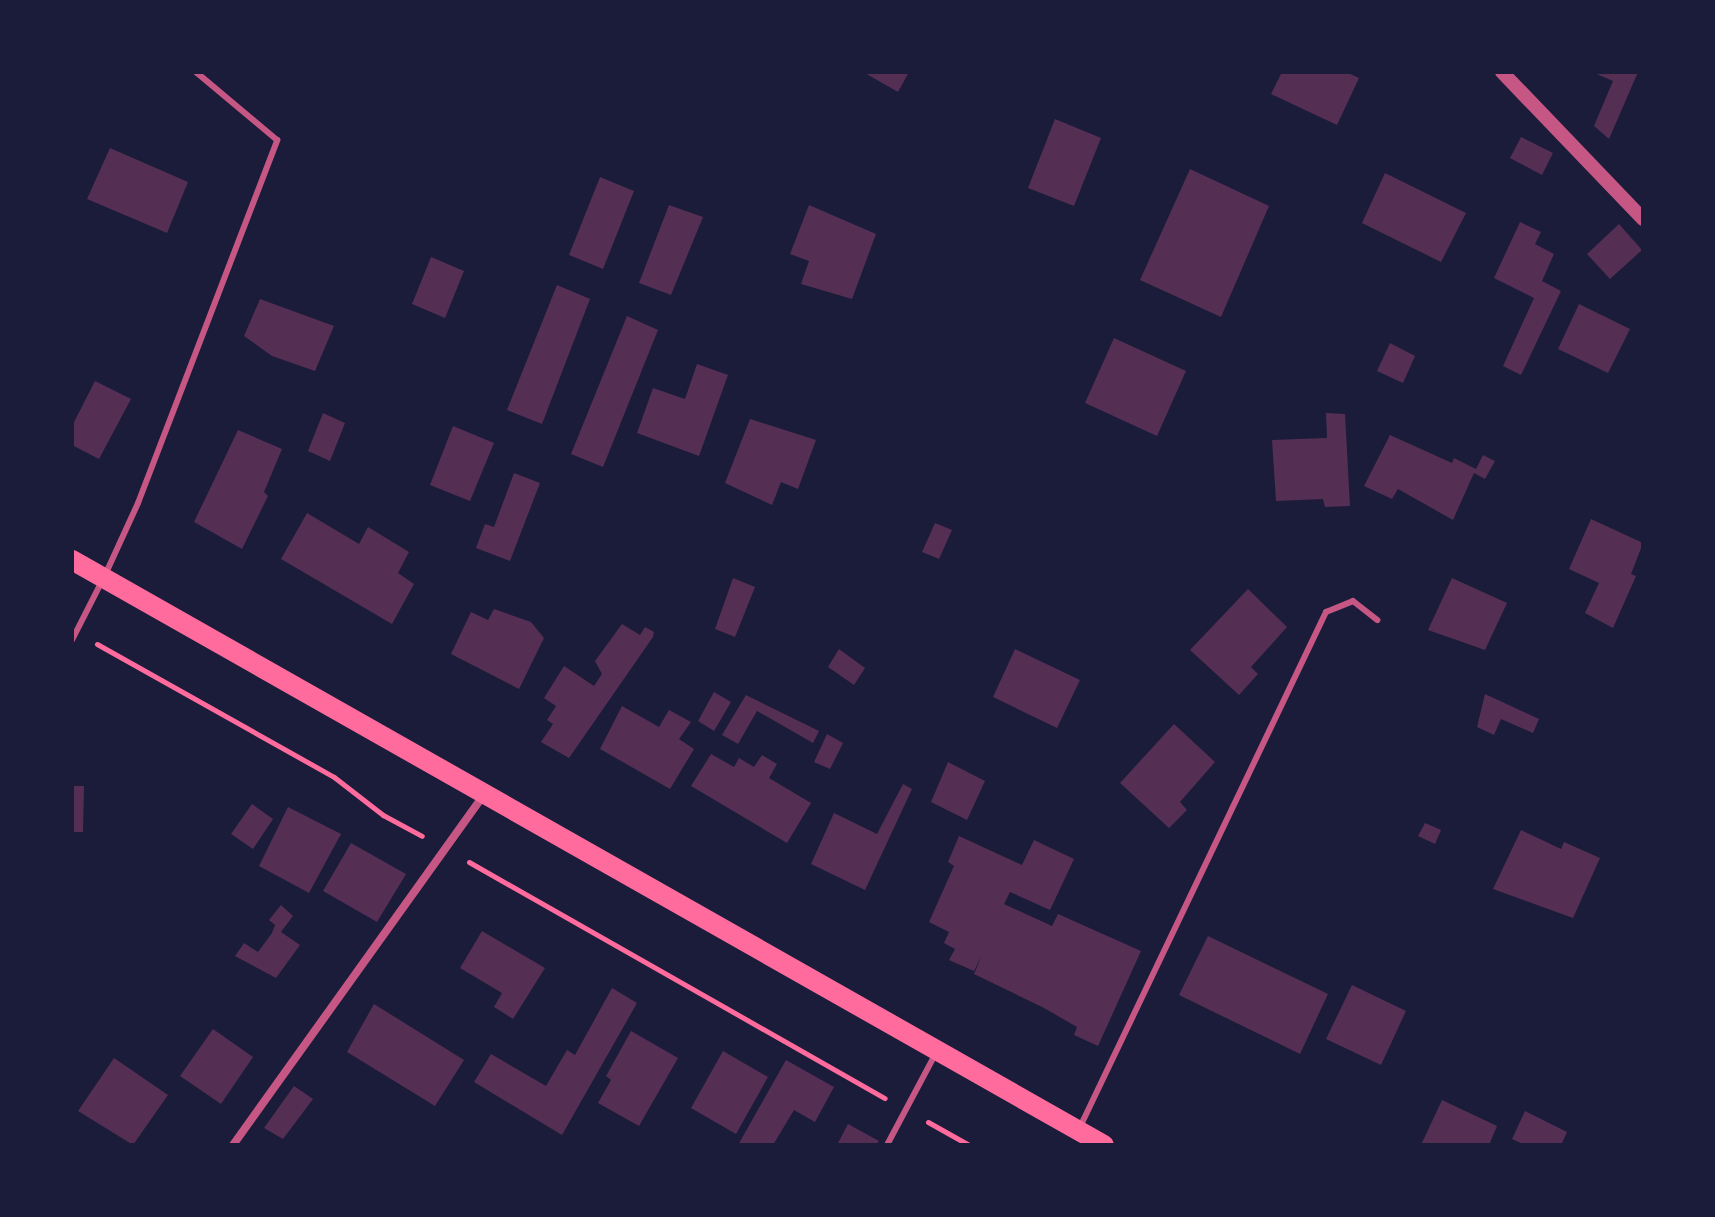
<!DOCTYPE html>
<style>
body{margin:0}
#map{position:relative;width:1715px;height:1217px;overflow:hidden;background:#1b1b3a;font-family:"Public Sans",sans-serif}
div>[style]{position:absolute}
.building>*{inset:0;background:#542f53}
.path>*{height:5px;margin:-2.5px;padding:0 2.5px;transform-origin:2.5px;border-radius:2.5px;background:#ff6b9d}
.service>*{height:6px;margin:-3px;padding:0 3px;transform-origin:3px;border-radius:3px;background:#c65784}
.minor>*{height:8px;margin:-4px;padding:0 4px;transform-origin:4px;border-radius:4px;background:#c65784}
.tertiary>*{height:14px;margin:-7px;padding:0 7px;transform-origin:7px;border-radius:7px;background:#c65784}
.primary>*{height:20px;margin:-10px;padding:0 10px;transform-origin:10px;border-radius:10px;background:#ff6b9d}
span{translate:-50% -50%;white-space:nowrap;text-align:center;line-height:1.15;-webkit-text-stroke:6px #1b1b3a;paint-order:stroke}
.frame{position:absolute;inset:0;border:74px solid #1b1b3a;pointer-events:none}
</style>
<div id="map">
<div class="building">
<i style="clip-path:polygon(863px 72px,909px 72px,898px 92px)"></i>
<i style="clip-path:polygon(1282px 72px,1346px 72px,1359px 78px,1337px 125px,1271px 94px)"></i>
<i style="clip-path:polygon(1592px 72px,1638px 72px,1609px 139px,1594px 126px,1613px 81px)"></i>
<i style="clip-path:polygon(1055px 119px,1101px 138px,1074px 206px,1028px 188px)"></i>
<i style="clip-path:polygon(1521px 137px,1553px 153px,1542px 175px,1510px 158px)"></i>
<i style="clip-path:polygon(110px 148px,188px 182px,167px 233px,87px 199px)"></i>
<i style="clip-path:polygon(1190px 169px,1269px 206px,1221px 317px,1140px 280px)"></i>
<i style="clip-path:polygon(1385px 173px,1466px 213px,1441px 262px,1362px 223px)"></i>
<i style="clip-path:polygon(600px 177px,634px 191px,603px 269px,569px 255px)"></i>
<i style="clip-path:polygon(669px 205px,703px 217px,671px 295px,639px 283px)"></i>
<i style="clip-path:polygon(809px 205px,876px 234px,852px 299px,801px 284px,809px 261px,790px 254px)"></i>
<i style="clip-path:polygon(1520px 222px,1541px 232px,1535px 244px,1554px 254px,1542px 281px,1561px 291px,1521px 375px,1503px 366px,1534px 298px,1494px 278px)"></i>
<i style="clip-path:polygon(1619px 224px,1642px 250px,1610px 279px,1587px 254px)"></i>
<i style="clip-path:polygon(431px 257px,464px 271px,445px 318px,412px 304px)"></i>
<i style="clip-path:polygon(557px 285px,590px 299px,542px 424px,507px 410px)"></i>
<i style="clip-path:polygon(260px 299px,334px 326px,315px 371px,272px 356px,244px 336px)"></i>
<i style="clip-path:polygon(1579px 304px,1630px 329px,1608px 373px,1558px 349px)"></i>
<i style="clip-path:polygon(627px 316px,658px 330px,603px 467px,571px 454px)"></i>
<i style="clip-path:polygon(1114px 338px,1186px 371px,1157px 436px,1085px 403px)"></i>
<i style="clip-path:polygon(1390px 343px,1415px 356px,1403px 383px,1377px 371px)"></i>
<i style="clip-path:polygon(697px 364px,728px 375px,699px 456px,637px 433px,653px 388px,685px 399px)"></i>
<i style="clip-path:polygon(95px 381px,131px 399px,99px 459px,72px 445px,72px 426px)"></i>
<i style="clip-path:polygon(323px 413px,345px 423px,330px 461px,308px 451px)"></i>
<i style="clip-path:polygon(1326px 413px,1345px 414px,1350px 506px,1325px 507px,1323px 499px,1276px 501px,1272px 440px,1327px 438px)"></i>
<i style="clip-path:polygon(750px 419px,816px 440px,798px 489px,781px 482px,772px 505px,725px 483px)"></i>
<i style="clip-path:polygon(453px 426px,494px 443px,470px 501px,430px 485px)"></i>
<i style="clip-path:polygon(238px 430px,282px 449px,264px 492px,268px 496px,242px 549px,194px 522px)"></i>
<i style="clip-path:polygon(1390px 435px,1452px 463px,1454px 458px,1476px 469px,1483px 455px,1495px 461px,1485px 479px,1474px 473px,1453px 520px,1398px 489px,1392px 499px,1364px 486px)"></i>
<i style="clip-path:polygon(514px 473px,540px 483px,510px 561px,476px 548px,485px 524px,494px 527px)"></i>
<i style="clip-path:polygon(307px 513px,359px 544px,368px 527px,409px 552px,398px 573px,414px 584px,392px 624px,281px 559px)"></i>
<i style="clip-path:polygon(1591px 519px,1643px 543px,1631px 574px,1636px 576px,1613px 628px,1585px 613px,1599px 583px,1569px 569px)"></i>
<i style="clip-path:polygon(935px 523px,952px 530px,939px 559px,922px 552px)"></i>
<i style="clip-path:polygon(733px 578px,755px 587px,735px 637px,715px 629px)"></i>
<i style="clip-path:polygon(1452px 578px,1507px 603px,1485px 650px,1428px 630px)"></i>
<i style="clip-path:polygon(1248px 589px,1287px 627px,1251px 667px,1258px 674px,1239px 695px,1190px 650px)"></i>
<i style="clip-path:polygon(494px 609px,531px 622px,544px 638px,519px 689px,451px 654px,471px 612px,488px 620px)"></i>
<i style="clip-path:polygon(622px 624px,640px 635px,645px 627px,654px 632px,653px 637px,569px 758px,541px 742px,553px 724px,547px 720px,556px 706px,544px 698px,564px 666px,594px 686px,602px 674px,595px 661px)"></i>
<i style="clip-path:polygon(839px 649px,865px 668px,854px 685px,828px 667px)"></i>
<i style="clip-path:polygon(1015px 649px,1080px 680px,1057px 728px,993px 697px)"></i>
<i style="clip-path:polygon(714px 692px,731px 702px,714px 731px,698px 721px)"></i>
<i style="clip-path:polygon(1485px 694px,1539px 719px,1533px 733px,1501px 719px,1494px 735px,1477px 727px)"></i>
<i style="clip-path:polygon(746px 695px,819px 731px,813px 743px,757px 711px,738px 744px,722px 735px)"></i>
<i style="clip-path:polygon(622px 706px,659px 727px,669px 710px,691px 722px,679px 739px,694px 749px,670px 789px,600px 749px)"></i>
<i style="clip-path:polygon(1174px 724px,1215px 762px,1180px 802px,1187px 810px,1169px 828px,1120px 783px)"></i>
<i style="clip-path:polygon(827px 734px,843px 743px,830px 769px,814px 762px)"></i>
<i style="clip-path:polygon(711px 754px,734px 767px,739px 758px,754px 767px,762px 755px,777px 764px,769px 778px,811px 803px,787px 843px,691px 786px)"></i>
<i style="clip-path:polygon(948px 762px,985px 781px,967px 820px,931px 802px)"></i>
<i style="clip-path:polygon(903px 784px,912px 789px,865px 890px,811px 864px,834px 813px,877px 834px)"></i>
<i style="clip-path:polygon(72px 786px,84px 786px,83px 832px,72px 832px)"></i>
<i style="clip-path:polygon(252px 804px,273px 819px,253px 849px,231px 834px)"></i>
<i style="clip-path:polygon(288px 807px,341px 834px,309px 893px,259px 866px)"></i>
<i style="clip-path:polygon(1425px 823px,1441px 830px,1435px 844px,1418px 836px)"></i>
<i style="clip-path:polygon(1521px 830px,1561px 849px,1564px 842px,1600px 858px,1573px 918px,1493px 889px)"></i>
<i style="clip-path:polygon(959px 836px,1022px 865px,1034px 840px,1074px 859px,1050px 910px,1010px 892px,1004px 904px,1052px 926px,1058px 914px,1141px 951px,1098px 1046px,1074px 1035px,1077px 1027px,1044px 1008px,974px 974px,982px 955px,974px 971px,949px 960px,955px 949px,944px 943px,949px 932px,929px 922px,954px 866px,948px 862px)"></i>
<i style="clip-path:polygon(351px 843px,406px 874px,377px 922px,323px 891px)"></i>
<i style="clip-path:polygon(281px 905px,293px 916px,281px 932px,300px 945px,276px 978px,235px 956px,244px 943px,258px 952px,272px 933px,275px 925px,269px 920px)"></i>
<i style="clip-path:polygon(482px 931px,545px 968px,513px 1019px,494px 1007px,502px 993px,460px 968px)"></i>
<i style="clip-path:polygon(1208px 936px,1328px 994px,1300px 1054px,1179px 995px)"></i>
<i style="clip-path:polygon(1352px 985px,1406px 1011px,1381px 1065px,1326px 1039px)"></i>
<i style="clip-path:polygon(612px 988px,637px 1003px,562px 1135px,474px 1082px,491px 1054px,546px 1086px,567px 1050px,575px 1055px)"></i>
<i style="clip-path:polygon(374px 1004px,464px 1060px,435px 1106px,347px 1052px)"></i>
<i style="clip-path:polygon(213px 1029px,253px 1057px,221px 1104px,180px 1076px)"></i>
<i style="clip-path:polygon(631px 1031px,678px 1058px,639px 1126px,598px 1103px,611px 1080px,606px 1076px)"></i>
<i style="clip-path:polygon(723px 1051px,768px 1077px,736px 1134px,691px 1108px)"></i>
<i style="clip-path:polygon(114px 1058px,168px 1095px,133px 1145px,78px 1111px)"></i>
<i style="clip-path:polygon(786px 1060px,834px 1087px,815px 1122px,794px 1110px,773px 1145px,738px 1145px)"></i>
<i style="clip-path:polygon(294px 1086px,313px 1099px,283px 1139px,264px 1128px)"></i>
<i style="clip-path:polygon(1442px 1100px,1497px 1126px,1489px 1145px,1421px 1145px)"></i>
<i style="clip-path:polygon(1525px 1111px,1567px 1132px,1561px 1145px,1525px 1145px,1512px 1139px)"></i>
<i style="clip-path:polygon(848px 1124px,879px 1141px,876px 1145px,837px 1145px)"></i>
</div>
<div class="path">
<i style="left:97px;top:644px;width:272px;rotate:29.3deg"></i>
<i style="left:334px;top:777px;width:62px;rotate:37.8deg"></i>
<i style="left:383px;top:815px;width:44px;rotate:28.3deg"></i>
<i style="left:469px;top:862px;width:478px;rotate:29.6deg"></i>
<i style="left:928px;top:1122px;width:47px;rotate:29.3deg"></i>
</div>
<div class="service">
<i style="left:106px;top:573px;width:77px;rotate:-65.4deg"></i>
<i style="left:138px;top:503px;width:389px;rotate:-69deg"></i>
<i style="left:277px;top:140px;width:106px;rotate:-140deg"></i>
<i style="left:72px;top:640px;width:64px;rotate:-63deg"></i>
<i style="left:1080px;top:1127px;width:571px;rotate:-64.47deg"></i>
<i style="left:1326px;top:612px;width:29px;rotate:-22deg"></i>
<i style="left:1353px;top:601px;width:31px;rotate:38deg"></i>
<i style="left:887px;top:1145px;width:104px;rotate:-62deg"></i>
</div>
<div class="minor">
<i style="left:233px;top:1145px;width:431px;rotate:-54.4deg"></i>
</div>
<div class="tertiary">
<i style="left:1502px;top:72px;width:204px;rotate:46.2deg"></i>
</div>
<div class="primary">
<i style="left:72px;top:560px;width:1186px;rotate:29.55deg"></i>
</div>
<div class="frame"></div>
</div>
